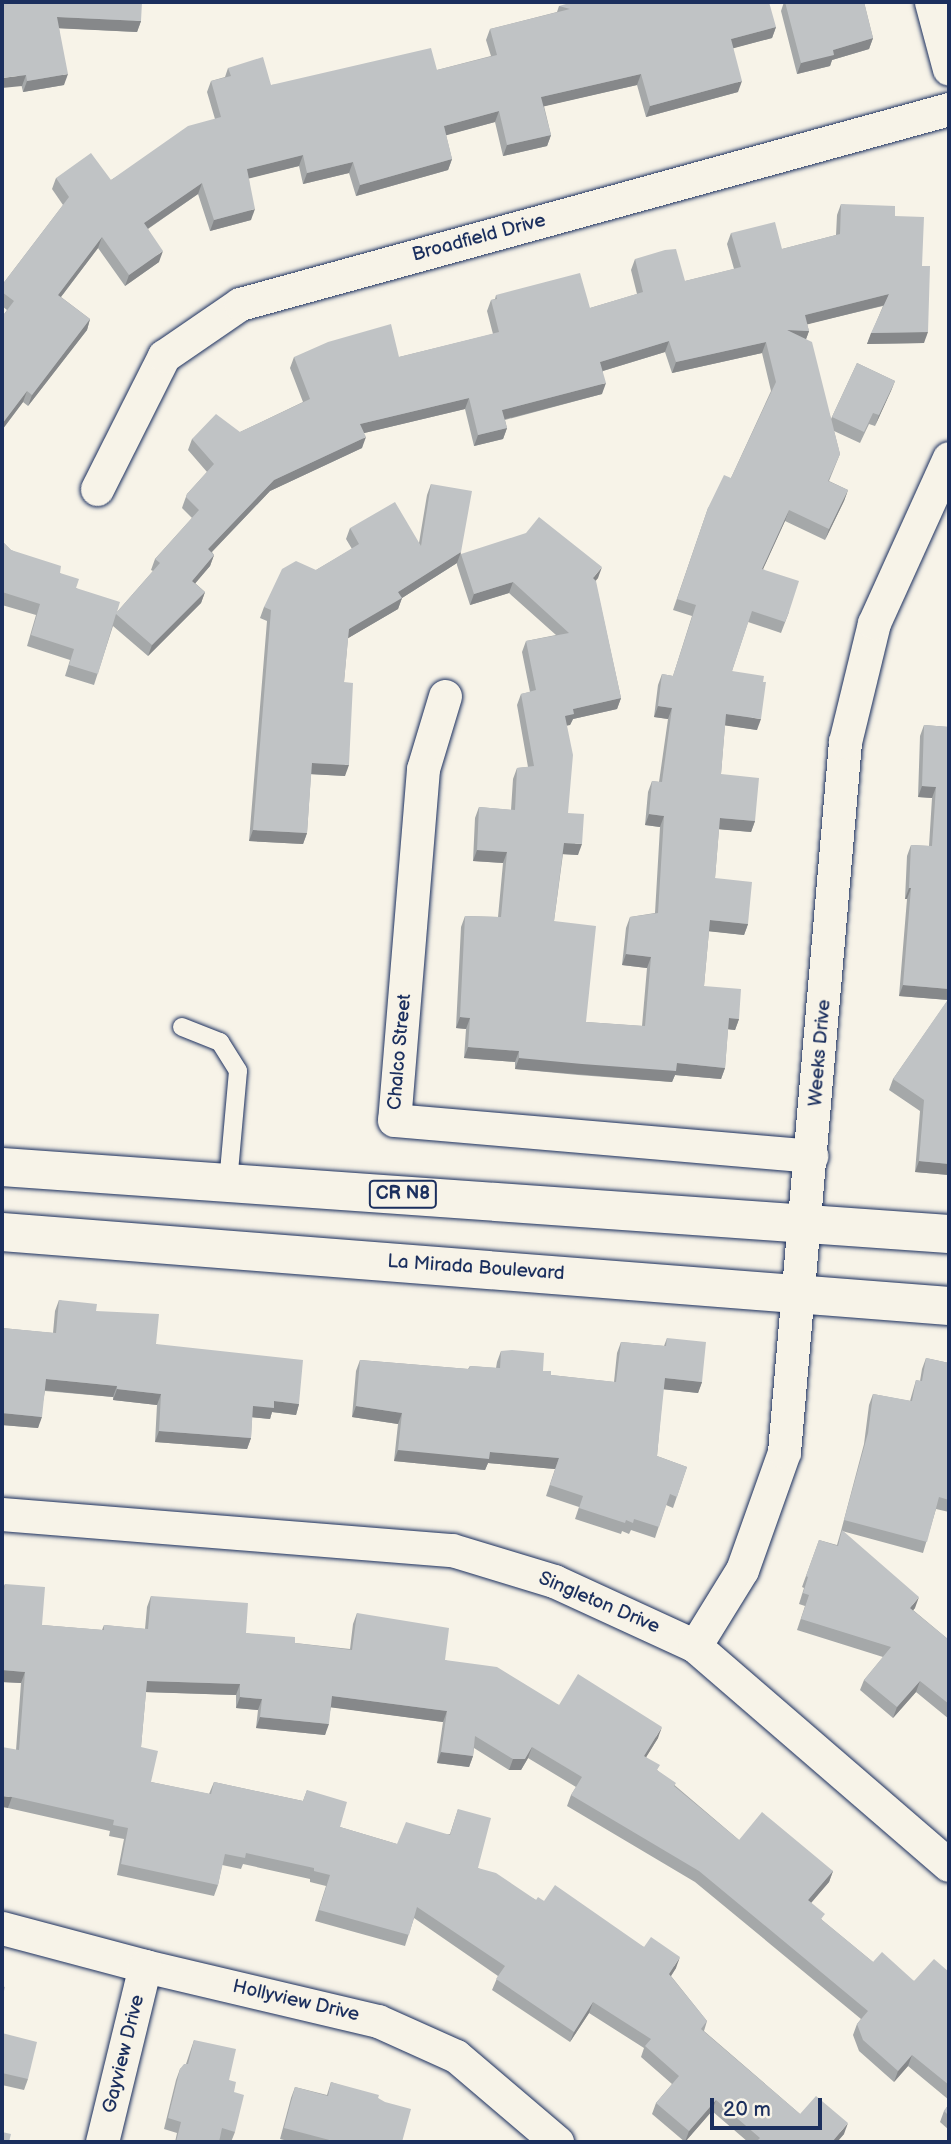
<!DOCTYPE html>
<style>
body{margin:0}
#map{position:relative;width:951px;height:2144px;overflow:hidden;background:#f7f3e8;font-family:"Balsamiq Sans",sans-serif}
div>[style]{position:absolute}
.roads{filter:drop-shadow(0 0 2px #1b2f5e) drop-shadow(0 0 2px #1b2f5e)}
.service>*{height:18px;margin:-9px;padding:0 9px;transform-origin:9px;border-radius:9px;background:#f7f3e8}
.minor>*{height:33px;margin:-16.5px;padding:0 16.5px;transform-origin:16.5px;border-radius:16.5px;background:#f7f3e8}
.primary>*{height:38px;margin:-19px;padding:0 19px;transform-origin:19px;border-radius:19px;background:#f7f3e8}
.wall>*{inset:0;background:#a5a8a9}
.shaded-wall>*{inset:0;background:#86888a}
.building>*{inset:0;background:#c0c3c5}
span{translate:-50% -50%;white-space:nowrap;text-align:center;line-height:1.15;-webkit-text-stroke:5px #f7f3e8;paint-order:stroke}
.shield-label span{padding:2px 5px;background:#f7f3e8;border:2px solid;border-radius:5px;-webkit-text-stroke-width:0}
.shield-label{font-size:18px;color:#1b2f5e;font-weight:700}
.street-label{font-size:19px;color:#1b2f5e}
.frame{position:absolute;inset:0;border:4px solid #1b2f5e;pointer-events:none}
.scale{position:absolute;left:710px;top:2098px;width:112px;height:32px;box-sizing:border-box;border:4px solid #1b2f5e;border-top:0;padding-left:9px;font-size:21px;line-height:24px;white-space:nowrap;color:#1b2f5e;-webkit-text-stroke:5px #f7f3e8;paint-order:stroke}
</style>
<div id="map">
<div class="roads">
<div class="service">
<i style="left:182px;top:1027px;width:41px;rotate:21.5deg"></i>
<i style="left:220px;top:1042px;width:34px;rotate:58deg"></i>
<i style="left:238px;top:1071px;width:111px;rotate:95.1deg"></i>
</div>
<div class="minor">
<i style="left:931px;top:2px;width:69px;rotate:75deg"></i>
<i style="left:97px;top:489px;width:149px;rotate:-63.3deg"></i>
<i style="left:164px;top:356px;width:92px;rotate:-34.4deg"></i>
<i style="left:240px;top:304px;width:735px;rotate:-15.38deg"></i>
<i style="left:445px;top:696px;width:76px;rotate:106.8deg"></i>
<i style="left:423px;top:769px;width:352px;rotate:94.7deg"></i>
<i style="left:394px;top:1120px;width:419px;rotate:4.9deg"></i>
<i style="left:2px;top:1514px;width:451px;rotate:4.6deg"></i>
<i style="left:452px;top:1550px;width:107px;rotate:16.9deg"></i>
<i style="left:554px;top:1581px;width:155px;rotate:24.7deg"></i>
<i style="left:695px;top:1646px;width:335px;rotate:40.8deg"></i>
<i style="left:695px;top:1646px;width:89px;rotate:-58.3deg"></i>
<i style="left:742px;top:1570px;width:125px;rotate:-70.4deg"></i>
<i style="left:784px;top:1452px;width:713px;rotate:-85.09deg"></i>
<i style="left:845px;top:742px;width:122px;rotate:-76.3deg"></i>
<i style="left:874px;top:623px;width:181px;rotate:-65.6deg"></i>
<i style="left:2px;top:1928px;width:148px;rotate:14.9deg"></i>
<i style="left:145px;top:1966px;width:239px;rotate:13.3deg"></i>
<i style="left:378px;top:2021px;width:85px;rotate:24.2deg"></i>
<i style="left:456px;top:2056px;width:133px;rotate:40.4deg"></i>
<i style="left:102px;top:2142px;width:181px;rotate:-76.3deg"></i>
</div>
<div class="primary">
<i style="left:2px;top:1167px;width:949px;rotate:4.05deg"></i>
<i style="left:2px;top:1232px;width:950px;rotate:4.47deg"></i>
</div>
</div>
<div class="wall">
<i style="clip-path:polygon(2px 2px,141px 21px,137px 32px,59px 28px,64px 85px,23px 92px)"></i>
<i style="clip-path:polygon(784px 2px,864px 2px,873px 38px,869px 49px,832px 60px,830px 66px,797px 74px,781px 11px)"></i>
<i style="clip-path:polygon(719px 4px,776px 27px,772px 38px,733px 48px,738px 92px,646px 117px,637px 85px,544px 106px,551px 135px,547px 146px,503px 156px,495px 122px,446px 135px,452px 159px,448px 170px,356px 196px,349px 173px,303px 184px,299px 166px,249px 178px,251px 220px,210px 231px,198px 194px,148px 229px,159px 262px,125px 286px,98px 248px,61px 297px,90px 319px,87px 330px,28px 406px,23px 402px,2px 430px,2px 317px,7px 310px,2px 306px,2px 285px,63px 205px,52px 189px,56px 178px,111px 180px,215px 119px,207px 92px,211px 81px,225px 77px,228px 68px,271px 85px,437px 70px,491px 56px,486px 40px,490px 29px,557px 12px,559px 6px)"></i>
<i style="clip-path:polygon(841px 204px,895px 216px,922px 266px,924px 343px,867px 344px,883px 306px,807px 324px,809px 331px,806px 339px,831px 419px,857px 363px,895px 381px,875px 426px,869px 424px,860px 443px,834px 431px,840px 454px,829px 481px,848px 490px,844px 501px,825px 540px,785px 521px,763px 569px,789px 612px,781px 633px,748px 622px,732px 671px,757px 730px,725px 725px,721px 774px,755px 821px,751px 832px,719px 829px,715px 878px,748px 924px,744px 935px,709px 931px,704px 986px,739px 1019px,735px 1030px,728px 1029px,725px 1068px,721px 1079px,675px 1075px,672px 1082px,578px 1075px,515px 1069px,515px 1062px,464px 1058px,466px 1029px,456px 1028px,461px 927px,465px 916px,498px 917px,503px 863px,473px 861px,475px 818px,479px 807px,511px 810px,513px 779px,517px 768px,528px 767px,517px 705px,521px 694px,530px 692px,522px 652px,526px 641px,556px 635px,509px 593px,470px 605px,457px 565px,457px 563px,402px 598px,398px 609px,348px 638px,344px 682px,345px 776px,311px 774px,307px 833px,303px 844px,249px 841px,267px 621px,260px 618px,264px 607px,316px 570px,352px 549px,346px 539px,350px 528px,419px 543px,427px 495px,431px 484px,461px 554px,598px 578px,595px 580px,621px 698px,617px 709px,573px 719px,570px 725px,567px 725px,568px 813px,578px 855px,563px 854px,554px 921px,586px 1022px,642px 1026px,647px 968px,622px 965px,626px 928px,630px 917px,655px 913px,660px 827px,645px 825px,648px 792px,652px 781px,659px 782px,668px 719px,654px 717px,658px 685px,662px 674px,673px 676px,692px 616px,673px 610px,708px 508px,731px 478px,771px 391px,762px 353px,672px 373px,665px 352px,603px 371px,602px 394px,505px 420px,507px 428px,503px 439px,474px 446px,465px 409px,364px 433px,362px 448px,270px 491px,212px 552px,214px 555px,210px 566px,195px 583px,205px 592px,201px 603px,148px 656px,113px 626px,94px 685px,65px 676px,70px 660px,27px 646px,36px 615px,2px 605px,2px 541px,11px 550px,60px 573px,76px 588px,117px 612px,153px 571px,151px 570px,155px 559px,192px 518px,182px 508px,183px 505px,187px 494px,207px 472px,188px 450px,192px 439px,240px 432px,303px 402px,290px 368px,294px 357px,399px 357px,493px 334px,487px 311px,491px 300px,495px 299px,496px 295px,590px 308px,637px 294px,631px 270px,635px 259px,685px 281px,734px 269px,727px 244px,731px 233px,782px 249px,836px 235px,837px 215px)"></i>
<i style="clip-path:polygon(924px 725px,949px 727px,949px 1175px,915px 1172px,920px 1111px,889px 1090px,893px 1079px,948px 1000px,899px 996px,907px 899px,905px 899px,907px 856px,911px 845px,929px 846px,932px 798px,918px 797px,920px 736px)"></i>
<i style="clip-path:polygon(59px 1300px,96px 1311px,156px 1344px,299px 1404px,296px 1415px,272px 1412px,270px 1419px,252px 1417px,251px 1438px,247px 1449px,155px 1442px,157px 1405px,113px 1400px,113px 1397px,45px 1391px,38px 1428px,2px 1425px,2px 1328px,53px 1333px,55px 1311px)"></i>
<i style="clip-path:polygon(667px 1338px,702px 1382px,698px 1393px,663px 1389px,657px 1456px,687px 1467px,673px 1508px,666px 1505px,655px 1538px,631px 1530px,629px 1534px,622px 1531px,621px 1534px,575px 1519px,579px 1507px,546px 1496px,555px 1469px,488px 1463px,485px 1470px,394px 1461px,398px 1424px,352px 1417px,356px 1371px,360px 1360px,468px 1369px,470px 1366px,496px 1368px,497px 1362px,501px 1351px,551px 1375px,614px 1382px,617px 1353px,621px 1342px,664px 1346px)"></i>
<i style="clip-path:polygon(926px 1358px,949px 1363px,949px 1512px,936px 1509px,923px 1553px,842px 1531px,915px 1608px,913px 1610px,949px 1640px,949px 1719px,916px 1692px,893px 1718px,860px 1690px,864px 1680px,883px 1657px,797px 1630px,805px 1606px,799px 1604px,804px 1588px,802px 1587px,819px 1540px,837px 1545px,841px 1531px,864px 1444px,869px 1405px,873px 1394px,910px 1401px,916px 1380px,920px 1381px,922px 1369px)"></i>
<i style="clip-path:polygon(5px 1584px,42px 1625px,102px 1630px,104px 1625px,145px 1629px,147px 1607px,151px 1596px,246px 1633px,295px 1643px,350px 1649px,353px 1624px,357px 1613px,445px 1660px,559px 1705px,658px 1738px,646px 1757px,658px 1771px,739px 1840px,833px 1871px,829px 1882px,811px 1903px,822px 1920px,873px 1962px,914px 1981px,949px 1972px,949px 2100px,908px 2066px,894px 2082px,859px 2051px,853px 2035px,857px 2024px,861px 2019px,695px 1882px,567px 1806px,571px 1795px,576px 1787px,528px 1758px,521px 1770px,509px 1770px,474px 1748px,473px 1756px,469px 1767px,437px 1763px,443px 1722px,331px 1707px,325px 1735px,256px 1728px,258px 1710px,236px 1708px,236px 1695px,146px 1692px,141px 1747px,151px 1782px,209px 1794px,214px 1782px,303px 1801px,307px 1790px,340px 1827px,397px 1844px,450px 1834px,458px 1809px,478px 1868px,536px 1900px,544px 1901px,644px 1947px,676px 1968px,671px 1976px,707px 2021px,704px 2031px,800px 2114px,844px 2134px,837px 2142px,748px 2142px,712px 2111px,685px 2142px,652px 2114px,656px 2103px,672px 2084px,641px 2057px,644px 2048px,589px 2013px,570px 2042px,492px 1990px,498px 1976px,414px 1918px,405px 1946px,315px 1921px,326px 1886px,310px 1882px,310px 1879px,243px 1864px,241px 1869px,222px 1865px,218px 1885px,214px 1896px,117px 1875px,124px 1839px,109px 1836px,110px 1831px,8px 1808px,16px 1750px,21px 1683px,2px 1682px,2px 1590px)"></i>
<i style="clip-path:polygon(2px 2033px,28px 2079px,24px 2090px,2px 2085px)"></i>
<i style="clip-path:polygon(194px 2040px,229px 2080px,234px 2092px,235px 2132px,231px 2142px,220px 2140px,219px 2142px,175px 2142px,177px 2133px,164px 2129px,176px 2080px,180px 2069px,186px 2064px)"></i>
<i style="clip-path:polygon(331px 2082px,378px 2098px,402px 2142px,292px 2142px,280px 2139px,291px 2098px,295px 2087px,327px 2095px)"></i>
<i style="clip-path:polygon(949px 2104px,949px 2130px,940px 2122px,944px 2111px)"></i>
</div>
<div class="shaded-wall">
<i style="clip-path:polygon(57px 17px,141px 21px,137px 32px,53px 28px)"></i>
<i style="clip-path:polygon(776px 27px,772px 38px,727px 50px,731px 39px)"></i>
<i style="clip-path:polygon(873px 38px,869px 49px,832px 60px,830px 66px,797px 74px,801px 63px,833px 50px)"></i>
<i style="clip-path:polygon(68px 74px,64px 85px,23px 92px,27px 81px)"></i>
<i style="clip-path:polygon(641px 74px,637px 85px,537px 108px,541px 97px)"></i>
<i style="clip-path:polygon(26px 75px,22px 86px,2px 88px,2px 78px)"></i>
<i style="clip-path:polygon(742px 81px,738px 92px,646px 117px,650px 106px)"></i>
<i style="clip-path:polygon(499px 111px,495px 122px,440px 137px,444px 126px)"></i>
<i style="clip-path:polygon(551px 135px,547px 146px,503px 156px,507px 145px)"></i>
<i style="clip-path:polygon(303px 155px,299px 166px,243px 180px,247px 169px)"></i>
<i style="clip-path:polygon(452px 159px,448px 170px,356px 196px,360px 185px)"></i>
<i style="clip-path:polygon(353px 162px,349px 173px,303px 184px,307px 173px)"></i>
<i style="clip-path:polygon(202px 183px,198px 194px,140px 234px,144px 223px)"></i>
<i style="clip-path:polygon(255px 209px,251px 220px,210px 231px,214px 220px)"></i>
<i style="clip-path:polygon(102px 237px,98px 248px,54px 306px,58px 295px)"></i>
<i style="clip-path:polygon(163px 251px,159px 262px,125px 286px,129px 275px)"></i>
<i style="clip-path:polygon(889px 294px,885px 305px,801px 326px,805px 315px)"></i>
<i style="clip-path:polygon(90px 319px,87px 330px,28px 406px,32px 395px)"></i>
<i style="clip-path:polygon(787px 330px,809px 331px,805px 342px)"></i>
<i style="clip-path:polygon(928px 332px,924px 343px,867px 344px,871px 333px)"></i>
<i style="clip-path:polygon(669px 341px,665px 352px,596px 373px,600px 362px)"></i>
<i style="clip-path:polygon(766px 342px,762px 353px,672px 373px,676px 362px)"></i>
<i style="clip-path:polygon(895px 381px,891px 391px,875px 426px,879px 415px)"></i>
<i style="clip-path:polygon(606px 383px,602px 394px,498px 421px,502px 410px)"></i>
<i style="clip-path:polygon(27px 391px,23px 402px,2px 430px,2px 424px)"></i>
<i style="clip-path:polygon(469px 398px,465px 409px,356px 435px,360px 424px)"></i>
<i style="clip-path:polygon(507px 428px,503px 439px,474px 446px,478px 435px)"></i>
<i style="clip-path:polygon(366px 437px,362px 448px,270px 491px,204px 560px,208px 549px,274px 480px)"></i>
<i style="clip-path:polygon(848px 490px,844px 501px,825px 540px,829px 529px)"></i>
<i style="clip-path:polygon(789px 510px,785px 521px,758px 580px,762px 569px)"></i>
<i style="clip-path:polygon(461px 552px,457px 563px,402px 598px,398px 609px,345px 640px,349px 629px,398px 592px)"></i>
<i style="clip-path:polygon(214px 555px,210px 566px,188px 592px,192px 581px)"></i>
<i style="clip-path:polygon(602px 567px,598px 578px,589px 589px,593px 578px)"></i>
<i style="clip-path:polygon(513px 582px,509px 593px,470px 605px,474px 594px)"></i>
<i style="clip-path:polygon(205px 592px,201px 603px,148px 656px,152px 645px)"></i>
<i style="clip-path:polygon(621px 698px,617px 709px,573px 719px,570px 725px,561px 727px,565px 716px,573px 709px)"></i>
<i style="clip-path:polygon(658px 706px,672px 708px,668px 719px,654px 717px)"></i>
<i style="clip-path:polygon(726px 714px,761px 719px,757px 730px,722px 725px)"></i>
<i style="clip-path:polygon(312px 763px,349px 765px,345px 776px,308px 774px)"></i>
<i style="clip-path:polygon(922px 786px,936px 787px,932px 798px,918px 797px)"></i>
<i style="clip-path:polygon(649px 814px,664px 816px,660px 827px,645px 825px)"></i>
<i style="clip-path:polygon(720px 818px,755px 821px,751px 832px,716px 829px)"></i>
<i style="clip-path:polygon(253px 830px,307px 833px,303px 844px,249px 841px)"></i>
<i style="clip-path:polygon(564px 843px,582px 844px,578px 855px,560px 854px)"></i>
<i style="clip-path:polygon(477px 850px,507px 852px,503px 863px,473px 861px)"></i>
<i style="clip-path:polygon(909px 888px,911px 888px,907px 899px,905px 899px)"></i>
<i style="clip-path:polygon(710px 920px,748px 924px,744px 935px,706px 931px)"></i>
<i style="clip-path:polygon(626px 954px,651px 957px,647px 968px,622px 965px)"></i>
<i style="clip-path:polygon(903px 985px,949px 989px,949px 1000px,899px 996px)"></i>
<i style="clip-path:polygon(460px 1017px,470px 1018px,466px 1029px,456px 1028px)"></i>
<i style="clip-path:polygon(729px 1018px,739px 1019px,735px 1030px,725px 1029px)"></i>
<i style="clip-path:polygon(468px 1047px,519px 1051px,515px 1062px,464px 1058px)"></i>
<i style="clip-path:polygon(519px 1058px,677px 1063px,725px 1068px,721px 1079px,675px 1075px,672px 1082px,515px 1069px)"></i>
<i style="clip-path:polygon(919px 1161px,949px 1164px,949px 1175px,915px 1172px)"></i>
<i style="clip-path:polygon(665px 1378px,702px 1382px,698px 1393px,661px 1389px)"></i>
<i style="clip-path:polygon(46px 1379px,117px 1386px,113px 1397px,42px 1390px)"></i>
<i style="clip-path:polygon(117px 1389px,161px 1394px,157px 1405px,113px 1400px)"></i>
<i style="clip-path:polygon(274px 1401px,299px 1404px,296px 1415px,272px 1412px,270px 1419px,249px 1417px,253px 1406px)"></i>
<i style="clip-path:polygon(356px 1406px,402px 1413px,398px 1424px,352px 1417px)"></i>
<i style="clip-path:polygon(2px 1413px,42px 1417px,38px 1428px,2px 1425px)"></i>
<i style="clip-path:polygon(159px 1431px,251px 1438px,247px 1449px,155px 1442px)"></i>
<i style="clip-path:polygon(398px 1450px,490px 1452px,559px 1458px,555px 1469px,488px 1463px,485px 1470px,394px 1461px)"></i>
<i style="clip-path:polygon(919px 1597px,915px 1608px,906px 1619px,910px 1608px)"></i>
<i style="clip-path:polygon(2px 1670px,25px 1672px,21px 1683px,2px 1682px)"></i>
<i style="clip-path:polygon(147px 1681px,240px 1684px,236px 1695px,143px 1692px)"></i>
<i style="clip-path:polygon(920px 1681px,916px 1692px,893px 1718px,897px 1707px)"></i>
<i style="clip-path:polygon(332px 1696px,447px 1711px,443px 1722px,328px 1707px)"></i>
<i style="clip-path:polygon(240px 1697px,262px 1699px,258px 1710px,236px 1708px)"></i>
<i style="clip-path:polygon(260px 1717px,329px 1724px,325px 1735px,256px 1728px)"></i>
<i style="clip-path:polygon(662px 1727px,658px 1738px,640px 1767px,644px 1756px)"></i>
<i style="clip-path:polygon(532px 1747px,528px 1758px,521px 1770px,509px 1770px,513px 1759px)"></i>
<i style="clip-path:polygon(441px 1752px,473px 1756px,469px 1767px,437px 1763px)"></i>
<i style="clip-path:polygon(2px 1796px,12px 1797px,8px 1808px,2px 1807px)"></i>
<i style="clip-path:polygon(833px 1871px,829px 1882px,804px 1911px,808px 1900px)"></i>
<i style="clip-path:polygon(680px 1957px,676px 1968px,665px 1985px,669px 1974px)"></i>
<i style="clip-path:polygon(593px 2002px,589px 2013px,570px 2042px,574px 2032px)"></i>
<i style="clip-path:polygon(912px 2055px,908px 2066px,894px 2082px,898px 2071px)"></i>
<i style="clip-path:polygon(716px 2100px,712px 2111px,685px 2142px,689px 2131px)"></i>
<i style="clip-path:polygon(848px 2123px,844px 2134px,837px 2142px,832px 2142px)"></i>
</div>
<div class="building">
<i style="clip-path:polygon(2px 2px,142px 2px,141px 21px,57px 17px,68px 74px,27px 81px,26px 75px,2px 78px)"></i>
<i style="clip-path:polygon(573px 2px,718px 2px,719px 4px,729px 2px,769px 2px,776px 27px,731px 39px,742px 81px,650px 106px,641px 74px,541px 97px,551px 135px,507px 145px,499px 111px,444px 126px,452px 159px,360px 185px,353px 162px,307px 173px,303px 155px,247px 169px,255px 209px,214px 220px,202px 183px,144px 223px,163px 251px,129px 275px,102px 237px,58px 295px,90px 319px,32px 395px,27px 391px,2px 424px,2px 317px,14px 301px,2px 292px,2px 285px,69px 197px,56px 178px,91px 153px,111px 180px,188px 126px,221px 117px,211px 81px,231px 76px,228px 68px,263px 57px,271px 85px,431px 48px,437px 70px,497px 55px,490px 29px,570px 9px,559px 6px)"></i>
<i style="clip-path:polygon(785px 2px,864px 2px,873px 38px,833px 50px,834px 55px,801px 63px)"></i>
<i style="clip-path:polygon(841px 204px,895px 206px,895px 216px,924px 217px,922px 266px,930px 266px,928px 332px,871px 333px,889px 294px,805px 315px,809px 331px,787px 330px,812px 342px,840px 454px,828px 481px,848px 490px,829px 529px,789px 510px,762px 569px,799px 581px,789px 612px,785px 622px,752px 611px,732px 671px,764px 676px,763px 682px,766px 682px,761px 719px,726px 714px,721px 774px,759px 778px,755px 821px,720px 818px,715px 878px,752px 882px,748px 924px,710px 920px,704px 986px,741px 989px,739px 1019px,729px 1018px,725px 1068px,677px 1063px,676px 1071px,582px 1064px,519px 1058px,519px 1051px,468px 1047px,470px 1018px,460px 1017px,465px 916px,501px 917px,507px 852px,477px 850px,479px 807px,515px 810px,517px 768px,534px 766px,521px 694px,536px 690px,526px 641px,569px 633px,513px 582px,474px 594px,461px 554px,526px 533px,539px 517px,602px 567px,593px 578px,596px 581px,621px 698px,573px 709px,574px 714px,565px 716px,573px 755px,568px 813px,584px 814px,582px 844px,564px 843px,554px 921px,596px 926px,586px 1022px,645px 1026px,651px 957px,626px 954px,630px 917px,658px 913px,664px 816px,649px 814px,652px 781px,662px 782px,672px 708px,658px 706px,662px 674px,673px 676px,696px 605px,677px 599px,708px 508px,724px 475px,731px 478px,776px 382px,766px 342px,676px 362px,669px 341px,600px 362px,606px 383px,502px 410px,507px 428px,478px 435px,469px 398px,360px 424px,366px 437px,274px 480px,208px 549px,214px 555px,192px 581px,205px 592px,152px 645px,116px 614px,98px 674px,69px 665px,74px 649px,31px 635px,40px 604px,2px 592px,2px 541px,11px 550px,61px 566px,60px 573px,79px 579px,76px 588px,120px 602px,117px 612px,160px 563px,155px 559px,199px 510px,186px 497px,187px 494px,214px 464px,192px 439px,216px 414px,240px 432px,310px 399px,294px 357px,328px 342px,391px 324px,399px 357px,499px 332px,491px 300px,497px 299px,496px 295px,580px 273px,590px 308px,643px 292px,635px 259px,665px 250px,676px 249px,685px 281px,741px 267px,731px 233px,775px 222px,782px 249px,840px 234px)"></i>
<i style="clip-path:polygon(857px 363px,895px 381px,879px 415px,873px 413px,864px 432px,832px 417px)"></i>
<i style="clip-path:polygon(431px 484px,472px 491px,461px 552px,398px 592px,402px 598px,349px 629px,344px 682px,353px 683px,349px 765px,312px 763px,307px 833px,253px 830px,271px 610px,264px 607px,282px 569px,296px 561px,316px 570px,359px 544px,350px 528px,395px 502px,421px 546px)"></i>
<i style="clip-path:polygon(924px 725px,949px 727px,949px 989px,903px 985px,911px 888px,909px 888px,911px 845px,932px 846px,936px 787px,922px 786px)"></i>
<i style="clip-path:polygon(949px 998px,949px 1164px,919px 1161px,924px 1100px,893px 1079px)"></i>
<i style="clip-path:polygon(59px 1300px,97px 1304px,96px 1311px,159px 1314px,156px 1344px,303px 1360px,299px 1404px,274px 1401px,274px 1408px,253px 1406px,251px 1438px,159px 1431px,161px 1394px,117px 1389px,117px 1386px,46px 1379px,42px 1417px,2px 1413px,2px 1328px,56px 1333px)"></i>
<i style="clip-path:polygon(667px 1338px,706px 1342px,702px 1382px,665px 1378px,657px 1456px,687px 1467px,677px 1497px,670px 1494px,659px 1527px,634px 1519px,633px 1523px,626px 1520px,625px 1523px,579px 1508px,583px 1496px,550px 1485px,559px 1458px,490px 1452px,489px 1459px,398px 1450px,402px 1413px,356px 1406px,360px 1360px,469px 1369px,470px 1366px,500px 1368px,501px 1351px,512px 1350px,544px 1353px,543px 1371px,551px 1371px,551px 1375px,616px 1382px,621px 1342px,666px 1346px)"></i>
<i style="clip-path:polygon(926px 1358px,949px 1363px,949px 1500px,939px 1497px,927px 1542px,844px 1520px,868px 1433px,873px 1394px,912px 1401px,916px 1380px,922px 1381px)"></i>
<i style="clip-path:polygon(842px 1530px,919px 1597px,910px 1608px,949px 1640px,949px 1704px,920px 1681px,897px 1707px,864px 1680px,891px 1647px,801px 1619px,809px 1595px,803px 1593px,808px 1577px,806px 1576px,819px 1540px,838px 1546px)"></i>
<i style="clip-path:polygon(5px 1584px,45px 1587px,42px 1625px,104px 1630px,104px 1625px,148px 1629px,151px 1596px,248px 1603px,246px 1633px,295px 1637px,295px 1643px,352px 1650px,357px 1613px,449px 1628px,445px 1660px,497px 1667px,559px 1705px,578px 1674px,662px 1727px,644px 1756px,660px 1765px,657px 1770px,676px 1783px,674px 1786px,739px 1840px,762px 1812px,833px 1871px,808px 1900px,825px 1914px,821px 1919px,873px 1962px,882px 1952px,914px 1981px,934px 1959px,949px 1972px,949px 2085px,912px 2055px,898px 2071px,863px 2040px,857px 2024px,868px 2011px,699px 1871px,571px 1795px,582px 1777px,532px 1747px,525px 1759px,513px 1759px,475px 1736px,473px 1756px,441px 1752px,447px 1711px,332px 1696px,329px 1724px,260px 1717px,262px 1699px,240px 1697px,240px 1684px,147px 1681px,141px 1747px,158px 1751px,151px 1782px,211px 1794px,214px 1782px,303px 1801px,307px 1790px,347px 1802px,340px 1827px,397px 1844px,406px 1822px,450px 1835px,458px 1809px,491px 1818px,478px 1868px,496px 1873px,536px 1900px,538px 1897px,544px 1901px,555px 1885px,644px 1947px,651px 1937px,680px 1957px,669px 1974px,707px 2021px,701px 2029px,800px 2114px,816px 2096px,848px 2123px,832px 2142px,756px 2142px,760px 2138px,716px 2100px,689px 2131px,656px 2103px,679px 2076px,645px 2046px,651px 2039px,593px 2002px,574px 2032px,496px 1979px,505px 1966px,417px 1907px,409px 1935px,319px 1910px,330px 1875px,314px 1871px,314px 1868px,246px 1853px,245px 1858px,225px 1854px,218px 1885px,121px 1864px,128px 1828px,113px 1825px,114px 1820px,12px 1797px,2px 1796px,2px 1747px,19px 1750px,25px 1672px,2px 1670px,2px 1590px,4px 1590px)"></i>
<i style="clip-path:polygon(2px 1986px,5px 1987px,2px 1999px)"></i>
<i style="clip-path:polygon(2px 2033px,37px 2042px,28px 2079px,2px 2073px)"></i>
<i style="clip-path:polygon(194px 2040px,236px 2049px,229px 2080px,236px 2082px,234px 2092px,244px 2095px,235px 2132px,222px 2128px,219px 2142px,176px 2142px,181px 2122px,168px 2118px,180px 2069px,184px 2064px,188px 2064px)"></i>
<i style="clip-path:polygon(331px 2082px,379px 2095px,378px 2098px,385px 2102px,411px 2109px,402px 2142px,337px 2142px,284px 2128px,295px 2087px,328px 2096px)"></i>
<i style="clip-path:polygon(949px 2104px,949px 2116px,944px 2111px)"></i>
<i style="clip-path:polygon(2px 2132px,11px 2134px,9px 2142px,2px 2142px)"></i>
</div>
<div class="shield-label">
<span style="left:403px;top:1194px">CR N8</span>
</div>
<div class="street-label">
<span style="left:479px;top:238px;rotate:-15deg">Broadfield Drive</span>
<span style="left:400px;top:1052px;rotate:-85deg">Chalco Street</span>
<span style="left:820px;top:1053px;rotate:-85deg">Weeks Drive</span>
<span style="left:476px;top:1268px;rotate:4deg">La Mirada Boulevard</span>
<span style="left:599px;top:1603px;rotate:23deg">Singleton Drive</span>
<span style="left:296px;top:2001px;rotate:13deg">Hollyview Drive</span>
<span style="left:124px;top:2054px;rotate:-76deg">Gayview Drive</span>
</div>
<div class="frame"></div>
<div class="scale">20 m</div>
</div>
